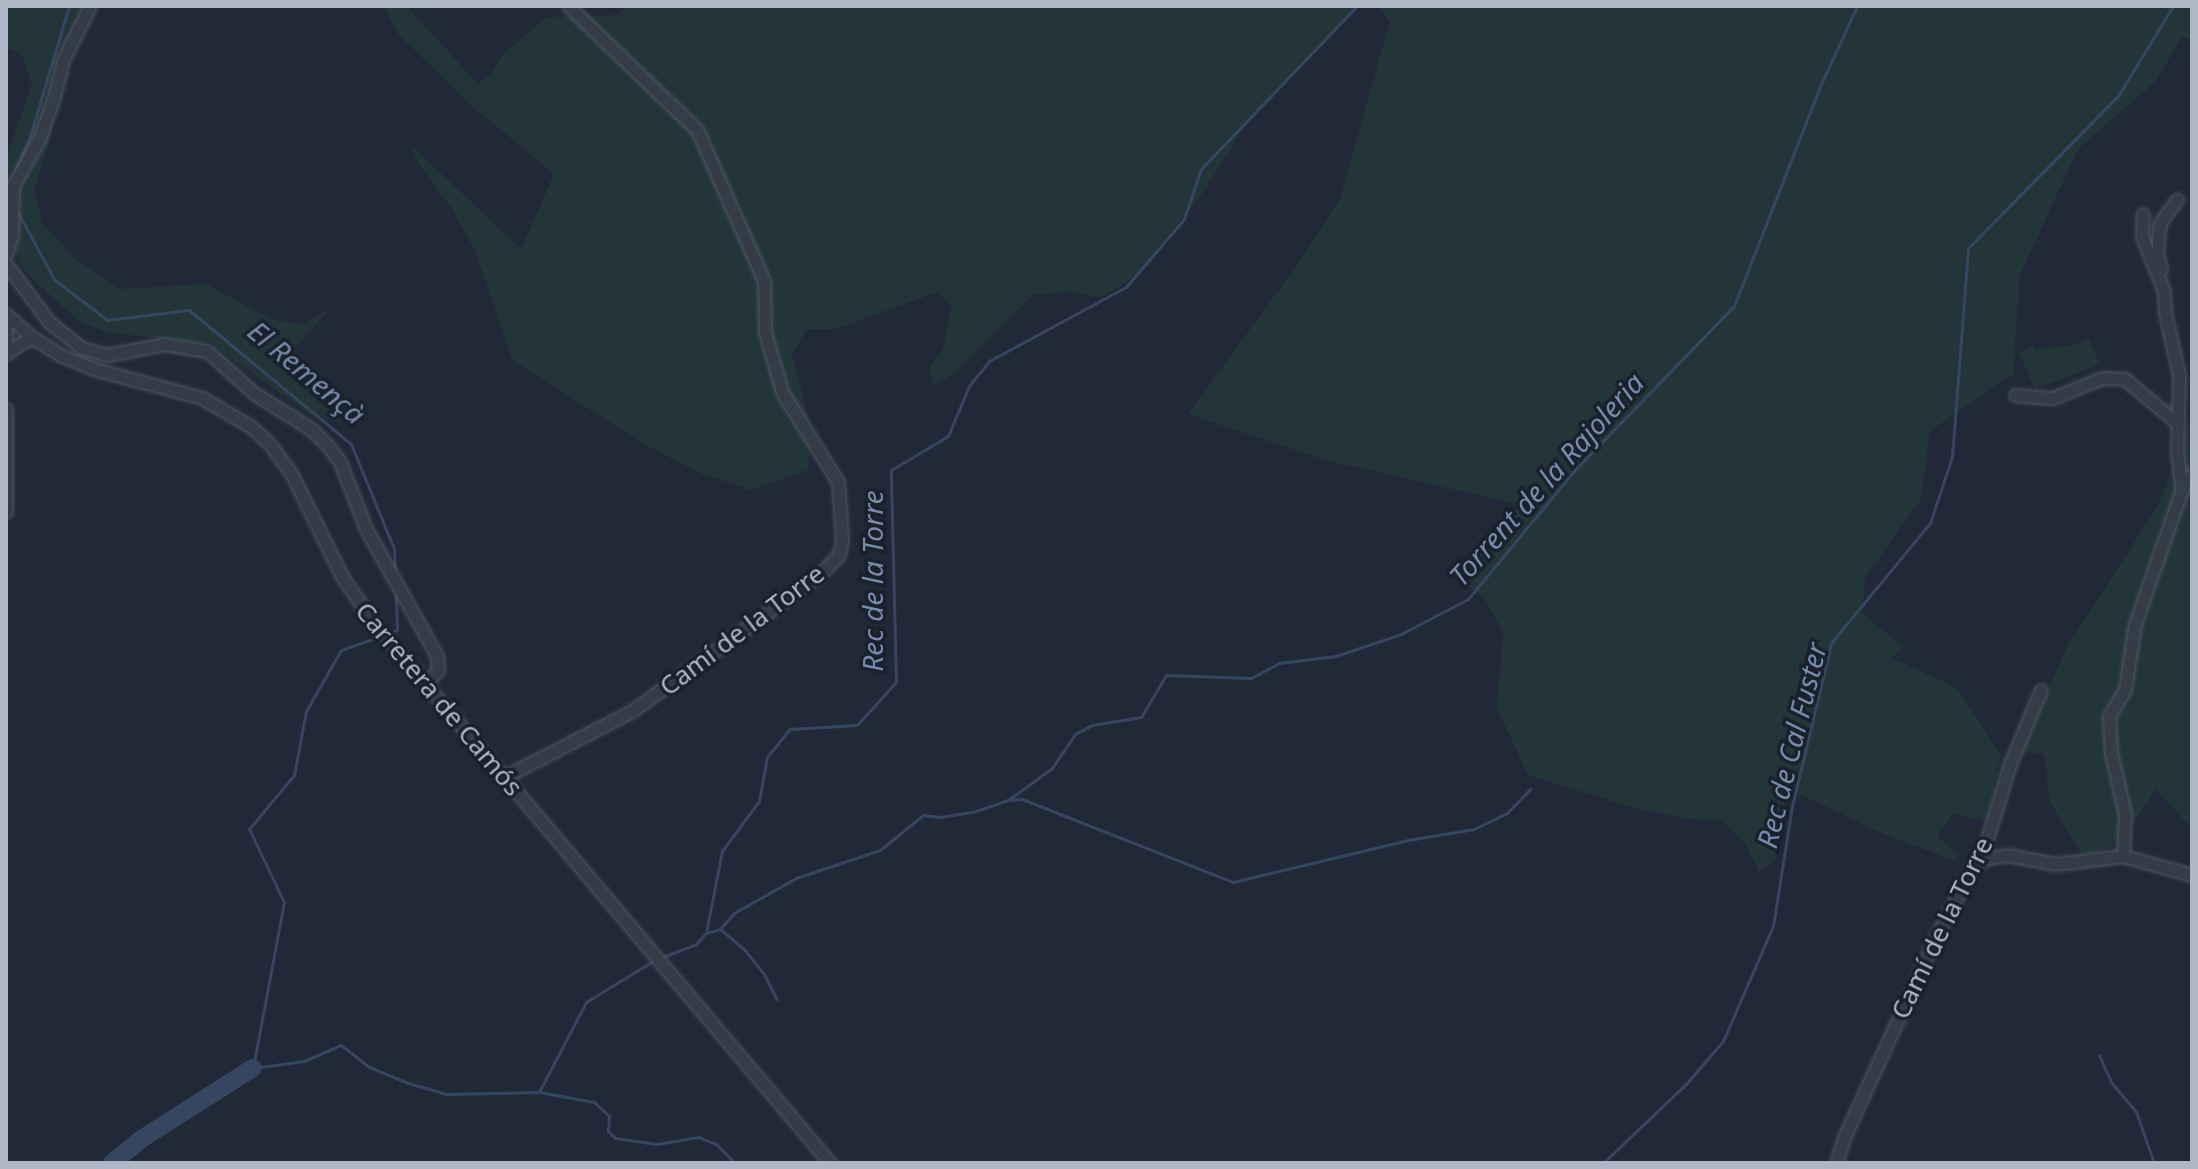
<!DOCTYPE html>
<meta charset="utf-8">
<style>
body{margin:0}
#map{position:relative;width:2198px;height:1169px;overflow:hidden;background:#212938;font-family:"Noto Sans",sans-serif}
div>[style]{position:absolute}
.green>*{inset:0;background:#233539}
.stream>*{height:3px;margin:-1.5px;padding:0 1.5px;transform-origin:1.5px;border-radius:1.5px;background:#374660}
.river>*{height:18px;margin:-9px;padding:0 9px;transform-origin:9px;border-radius:9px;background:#374660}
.roads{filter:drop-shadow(0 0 2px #4f5663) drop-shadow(0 0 2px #4f5663)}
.minor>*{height:11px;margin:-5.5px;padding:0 5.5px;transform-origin:5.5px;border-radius:5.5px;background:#353c48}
span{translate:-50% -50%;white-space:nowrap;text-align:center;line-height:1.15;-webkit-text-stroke:7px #1a212d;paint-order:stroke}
.street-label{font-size:26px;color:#afb6c5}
.water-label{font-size:28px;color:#788bac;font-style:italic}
.frame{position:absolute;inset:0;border:8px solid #afb6c5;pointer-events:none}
</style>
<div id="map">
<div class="green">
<i style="clip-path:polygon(6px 6px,87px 6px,62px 72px,50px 141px,34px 189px,42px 222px,73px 257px,120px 289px,206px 284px,270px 319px,304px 324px,332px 307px,291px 352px,292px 377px,343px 424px,309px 414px,210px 343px,108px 333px,79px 321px,28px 275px,6px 240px,6px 158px,32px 85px,22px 54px,6px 48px)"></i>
<i style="clip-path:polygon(384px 6px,407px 6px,477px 83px,490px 76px,503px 54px,547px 17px,617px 15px,626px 6px,2192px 6px,2192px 38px,2182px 37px,2155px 82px,2078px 149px,2020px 275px,2013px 374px,1930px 431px,1921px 499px,1865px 578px,1863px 614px,1903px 647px,1892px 658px,1957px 688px,2001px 755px,1987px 821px,1953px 814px,1937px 837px,1959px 854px,1955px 861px,1886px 835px,1802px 795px,1785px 798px,1775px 861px,1759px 872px,1744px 842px,1721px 820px,1689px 819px,1637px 809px,1528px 775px,1497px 708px,1503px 632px,1483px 596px,1455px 578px,1478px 547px,1522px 505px,1325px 460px,1188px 414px,1297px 265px,1340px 199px,1390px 21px,1378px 7px,1356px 7px,1257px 109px,1199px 198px,1135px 276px,1101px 298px,1072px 292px,1033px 295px,951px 376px,933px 385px,930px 366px,943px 349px,951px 306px,938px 292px,835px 329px,807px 329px,792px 354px,811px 426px,808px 470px,750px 490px,700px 473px,646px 445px,512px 360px,474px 248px,452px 209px,415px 158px,412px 146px,521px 249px,554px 174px,472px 106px,398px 34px)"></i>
<i style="clip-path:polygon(2089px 339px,2100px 364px,2035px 389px,2019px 352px,2033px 346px,2035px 350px,2076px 344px)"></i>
<i style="clip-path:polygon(2192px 412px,2192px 829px,2156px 789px,2127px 833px,2105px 851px,2081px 854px,2050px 802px,2044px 754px,2020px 751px,2067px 647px,2159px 504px)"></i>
</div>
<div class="stream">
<i style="left:14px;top:173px;width:40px;rotate:-66.6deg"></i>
<i style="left:30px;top:136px;width:136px;rotate:-73.3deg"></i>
<i style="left:16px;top:209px;width:80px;rotate:61.5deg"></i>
<i style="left:54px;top:279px;width:67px;rotate:37.7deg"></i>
<i style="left:107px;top:320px;width:83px;rotate:-7deg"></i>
<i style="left:189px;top:310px;width:210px;rotate:39.6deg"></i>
<i style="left:351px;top:444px;width:113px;rotate:67.7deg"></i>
<i style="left:394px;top:549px;width:23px;rotate:88deg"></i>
<i style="left:388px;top:633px;width:9px;rotate:-18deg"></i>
<i style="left:397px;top:630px;width:38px;rotate:-92deg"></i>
<i style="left:381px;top:636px;width:42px;rotate:160.7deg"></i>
<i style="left:341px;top:650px;width:70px;rotate:119.8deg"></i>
<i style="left:306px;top:711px;width:65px;rotate:100.6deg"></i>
<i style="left:294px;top:775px;width:70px;rotate:129.8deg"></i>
<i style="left:249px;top:829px;width:81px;rotate:64.4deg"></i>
<i style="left:284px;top:902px;width:169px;rotate:100.6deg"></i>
<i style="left:253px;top:1068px;width:51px;rotate:-7.8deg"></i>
<i style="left:304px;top:1061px;width:40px;rotate:-23.4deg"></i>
<i style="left:341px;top:1045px;width:36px;rotate:38deg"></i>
<i style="left:369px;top:1067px;width:42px;rotate:22.3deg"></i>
<i style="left:408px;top:1083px;width:40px;rotate:16deg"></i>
<i style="left:446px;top:1094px;width:93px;rotate:-1.2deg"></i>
<i style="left:539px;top:1092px;width:56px;rotate:10.3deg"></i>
<i style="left:594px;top:1102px;width:21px;rotate:43deg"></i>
<i style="left:609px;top:1116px;width:15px;rotate:94deg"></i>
<i style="left:608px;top:1131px;width:10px;rotate:45deg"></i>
<i style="left:615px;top:1138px;width:42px;rotate:8.1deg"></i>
<i style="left:657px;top:1144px;width:42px;rotate:-9.7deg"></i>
<i style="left:698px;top:1137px;width:19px;rotate:21deg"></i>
<i style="left:716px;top:1144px;width:27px;rotate:45deg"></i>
<i style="left:1009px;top:800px;width:13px;rotate:-4deg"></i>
<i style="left:1022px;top:799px;width:227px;rotate:21.5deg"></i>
<i style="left:1233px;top:882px;width:180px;rotate:-13.5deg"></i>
<i style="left:1408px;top:840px;width:67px;rotate:-9.5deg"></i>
<i style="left:1474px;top:829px;width:37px;rotate:-26deg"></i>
<i style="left:1507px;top:813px;width:33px;rotate:-46deg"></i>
<i style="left:720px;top:929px;width:30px;rotate:40deg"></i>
<i style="left:743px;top:948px;width:33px;rotate:51deg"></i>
<i style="left:764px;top:974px;width:28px;rotate:63deg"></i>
<i style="left:706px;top:933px;width:84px;rotate:-79deg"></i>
<i style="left:722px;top:851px;width:62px;rotate:-53.5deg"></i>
<i style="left:759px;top:801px;width:45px;rotate:-79.7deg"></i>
<i style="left:767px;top:757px;width:36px;rotate:-51deg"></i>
<i style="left:790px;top:729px;width:67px;rotate:-3.4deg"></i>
<i style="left:857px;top:725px;width:58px;rotate:-47.8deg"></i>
<i style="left:896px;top:682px;width:212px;rotate:-91.4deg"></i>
<i style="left:891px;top:470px;width:66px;rotate:-30.8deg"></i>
<i style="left:948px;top:436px;width:54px;rotate:-67.2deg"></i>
<i style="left:969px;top:386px;width:32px;rotate:-51deg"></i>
<i style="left:989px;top:361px;width:156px;rotate:-28.4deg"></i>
<i style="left:1126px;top:287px;width:89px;rotate:-49.5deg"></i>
<i style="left:1184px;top:219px;width:53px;rotate:-71.2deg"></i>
<i style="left:1201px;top:169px;width:226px;rotate:-46.3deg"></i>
<i style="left:660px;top:958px;width:39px;rotate:-21deg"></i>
<i style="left:696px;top:944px;width:15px;rotate:-48deg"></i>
<i style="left:706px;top:933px;width:15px;rotate:-16deg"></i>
<i style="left:720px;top:929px;width:21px;rotate:-49deg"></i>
<i style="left:734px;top:913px;width:71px;rotate:-29.4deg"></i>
<i style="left:796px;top:878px;width:89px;rotate:-18.4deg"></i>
<i style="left:880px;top:850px;width:55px;rotate:-39.1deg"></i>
<i style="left:923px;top:815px;width:17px;rotate:7deg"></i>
<i style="left:940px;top:817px;width:36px;rotate:-9deg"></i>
<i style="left:976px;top:811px;width:34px;rotate:-19deg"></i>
<i style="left:1008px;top:800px;width:54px;rotate:-36deg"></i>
<i style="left:1052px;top:768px;width:41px;rotate:-55.9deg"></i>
<i style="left:1075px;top:734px;width:19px;rotate:-28deg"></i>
<i style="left:1092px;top:725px;width:50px;rotate:-9.3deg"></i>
<i style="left:1141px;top:717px;width:49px;rotate:-59.2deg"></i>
<i style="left:1166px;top:675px;width:85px;rotate:2deg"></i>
<i style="left:1251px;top:678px;width:32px;rotate:-28deg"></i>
<i style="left:1279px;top:663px;width:57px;rotate:-7deg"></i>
<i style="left:1336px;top:656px;width:69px;rotate:-18.7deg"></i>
<i style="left:1401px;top:634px;width:76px;rotate:-27.6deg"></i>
<i style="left:1468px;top:599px;width:165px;rotate:-50.4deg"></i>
<i style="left:1573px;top:472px;width:231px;rotate:-45.9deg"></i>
<i style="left:1734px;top:306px;width:238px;rotate:-68.6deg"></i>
<i style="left:1821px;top:84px;width:86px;rotate:-65.2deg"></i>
<i style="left:2099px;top:1055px;width:30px;rotate:66deg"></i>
<i style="left:2111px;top:1082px;width:39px;rotate:50deg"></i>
<i style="left:2136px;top:1112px;width:54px;rotate:70.6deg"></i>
<i style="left:539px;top:1092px;width:102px;rotate:-62.4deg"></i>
<i style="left:586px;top:1002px;width:79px;rotate:-31.5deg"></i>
<i style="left:1603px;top:1163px;width:115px;rotate:-43.6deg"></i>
<i style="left:1686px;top:1084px;width:57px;rotate:-49.3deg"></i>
<i style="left:1723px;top:1041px;width:125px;rotate:-66.5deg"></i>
<i style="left:1773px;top:926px;width:121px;rotate:-81deg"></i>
<i style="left:1792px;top:806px;width:168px;rotate:-76.5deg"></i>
<i style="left:1831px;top:643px;width:156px;rotate:-50.5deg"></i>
<i style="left:1930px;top:523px;width:70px;rotate:-71.6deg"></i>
<i style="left:1952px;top:457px;width:210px;rotate:-85.6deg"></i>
<i style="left:1968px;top:248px;width:214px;rotate:-45.4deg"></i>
<i style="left:2118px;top:96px;width:105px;rotate:-58.6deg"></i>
</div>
<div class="river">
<i style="left:112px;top:1163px;width:40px;rotate:-39deg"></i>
<i style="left:143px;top:1138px;width:130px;rotate:-32.5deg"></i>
</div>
<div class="roads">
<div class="minor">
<i style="left:6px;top:254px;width:20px;rotate:-72deg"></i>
<i style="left:12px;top:235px;width:49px;rotate:-88.8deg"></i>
<i style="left:13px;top:186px;width:56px;rotate:-61.1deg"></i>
<i style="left:40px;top:137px;width:42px;rotate:-70.7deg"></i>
<i style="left:54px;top:97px;width:38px;rotate:-76deg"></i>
<i style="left:63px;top:60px;width:60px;rotate:-63.4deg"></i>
<i style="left:6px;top:264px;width:72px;rotate:53.4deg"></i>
<i style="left:49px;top:322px;width:42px;rotate:38.2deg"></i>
<i style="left:82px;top:348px;width:26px;rotate:16deg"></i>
<i style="left:107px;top:355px;width:58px;rotate:-10.9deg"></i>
<i style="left:164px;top:344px;width:44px;rotate:9.2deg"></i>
<i style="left:207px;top:351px;width:64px;rotate:41.9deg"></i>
<i style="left:255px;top:394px;width:66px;rotate:32deg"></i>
<i style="left:311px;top:429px;width:24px;rotate:45deg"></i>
<i style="left:328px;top:446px;width:20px;rotate:53deg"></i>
<i style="left:340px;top:462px;width:72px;rotate:68.8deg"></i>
<i style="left:366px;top:529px;width:145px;rotate:60.8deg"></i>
<i style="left:437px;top:656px;width:14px;rotate:86deg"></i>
<i style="left:438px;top:670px;width:19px;rotate:133deg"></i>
<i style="left:2161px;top:270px;width:19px;rotate:-102deg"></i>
<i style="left:2157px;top:251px;width:28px;rotate:-84deg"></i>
<i style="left:2160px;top:223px;width:29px;rotate:-54deg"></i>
<i style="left:6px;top:314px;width:36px;rotate:42deg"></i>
<i style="left:33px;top:338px;width:34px;rotate:32deg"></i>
<i style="left:62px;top:356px;width:35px;rotate:22deg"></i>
<i style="left:94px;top:369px;width:112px;rotate:15deg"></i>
<i style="left:202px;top:398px;width:56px;rotate:30.3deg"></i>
<i style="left:250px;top:426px;width:25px;rotate:42deg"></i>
<i style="left:269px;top:443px;width:37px;rotate:54deg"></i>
<i style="left:291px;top:473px;width:117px;rotate:63.7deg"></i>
<i style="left:343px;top:578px;width:55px;rotate:55.4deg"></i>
<i style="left:374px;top:623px;width:707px;rotate:49.82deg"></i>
<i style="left:6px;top:320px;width:34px;rotate:90deg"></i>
<i style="left:7px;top:352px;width:29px;rotate:-31deg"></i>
<i style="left:2015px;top:395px;width:38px;rotate:5deg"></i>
<i style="left:2053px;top:398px;width:53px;rotate:-22.2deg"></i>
<i style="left:2102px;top:378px;width:23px;rotate:2deg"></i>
<i style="left:2125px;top:379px;width:68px;rotate:40.2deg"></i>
<i style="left:6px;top:409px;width:103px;rotate:90deg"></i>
<i style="left:2182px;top:489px;width:18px;rotate:-56deg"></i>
<i style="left:504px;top:777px;width:144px;rotate:-27.3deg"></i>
<i style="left:632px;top:711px;width:231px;rotate:-36deg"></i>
<i style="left:819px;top:575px;width:28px;rotate:-45deg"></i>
<i style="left:839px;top:555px;width:16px;rotate:-79deg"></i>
<i style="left:842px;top:539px;width:57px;rotate:-94deg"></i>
<i style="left:838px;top:482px;width:106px;rotate:-121.9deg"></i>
<i style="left:782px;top:392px;width:62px;rotate:-105.8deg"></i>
<i style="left:765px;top:332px;width:51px;rotate:-91.1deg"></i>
<i style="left:764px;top:281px;width:165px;rotate:-113.9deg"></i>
<i style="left:697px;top:130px;width:179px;rotate:-136.1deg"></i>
<i style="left:2123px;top:856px;width:42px;rotate:-87.3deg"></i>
<i style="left:2125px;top:814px;width:63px;rotate:-102.9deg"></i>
<i style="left:2111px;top:753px;width:37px;rotate:-93deg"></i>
<i style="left:2109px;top:716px;width:31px;rotate:-59deg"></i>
<i style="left:2125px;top:689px;width:66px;rotate:-81.3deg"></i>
<i style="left:2135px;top:624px;width:143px;rotate:-70.8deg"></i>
<i style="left:2182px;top:489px;width:36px;rotate:-98deg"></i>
<i style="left:2177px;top:453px;width:78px;rotate:-88.5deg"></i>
<i style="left:2179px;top:375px;width:64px;rotate:-102.7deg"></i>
<i style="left:2165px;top:313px;width:22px;rotate:-93deg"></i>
<i style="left:2164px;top:291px;width:58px;rotate:-112.2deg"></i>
<i style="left:2142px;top:237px;width:23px;rotate:-88deg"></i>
<i style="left:1975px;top:865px;width:14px;rotate:-30deg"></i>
<i style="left:1987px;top:858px;width:21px;rotate:-8deg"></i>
<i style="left:2008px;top:855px;width:48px;rotate:10.8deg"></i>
<i style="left:2055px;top:864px;width:68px;rotate:-6.7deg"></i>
<i style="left:2123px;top:856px;width:72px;rotate:15.4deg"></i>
<i style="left:1836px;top:1163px;width:32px;rotate:-72deg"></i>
<i style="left:1846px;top:1133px;width:213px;rotate:-65.4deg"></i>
<i style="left:1935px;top:939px;width:110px;rotate:-62.3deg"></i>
<i style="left:1986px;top:842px;width:82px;rotate:-72.9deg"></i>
<i style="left:2010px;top:764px;width:80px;rotate:-67.3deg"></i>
</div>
</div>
<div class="street-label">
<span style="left:742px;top:630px;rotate:-37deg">Camí de la Torre</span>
<span style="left:439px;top:699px;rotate:50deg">Carretera de Camós</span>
<span style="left:1942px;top:928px;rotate:-64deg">Camí de la Torre</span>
</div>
<div class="water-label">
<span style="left:307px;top:372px;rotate:40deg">El Remençà</span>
<span style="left:1546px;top:479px;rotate:-48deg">Torrent de la Rajoleria</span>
<span style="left:872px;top:581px;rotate:-90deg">Rec de la Torre</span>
<span style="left:1791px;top:745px;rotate:-76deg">Rec de Cal Fuster</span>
</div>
<div class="frame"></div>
</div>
